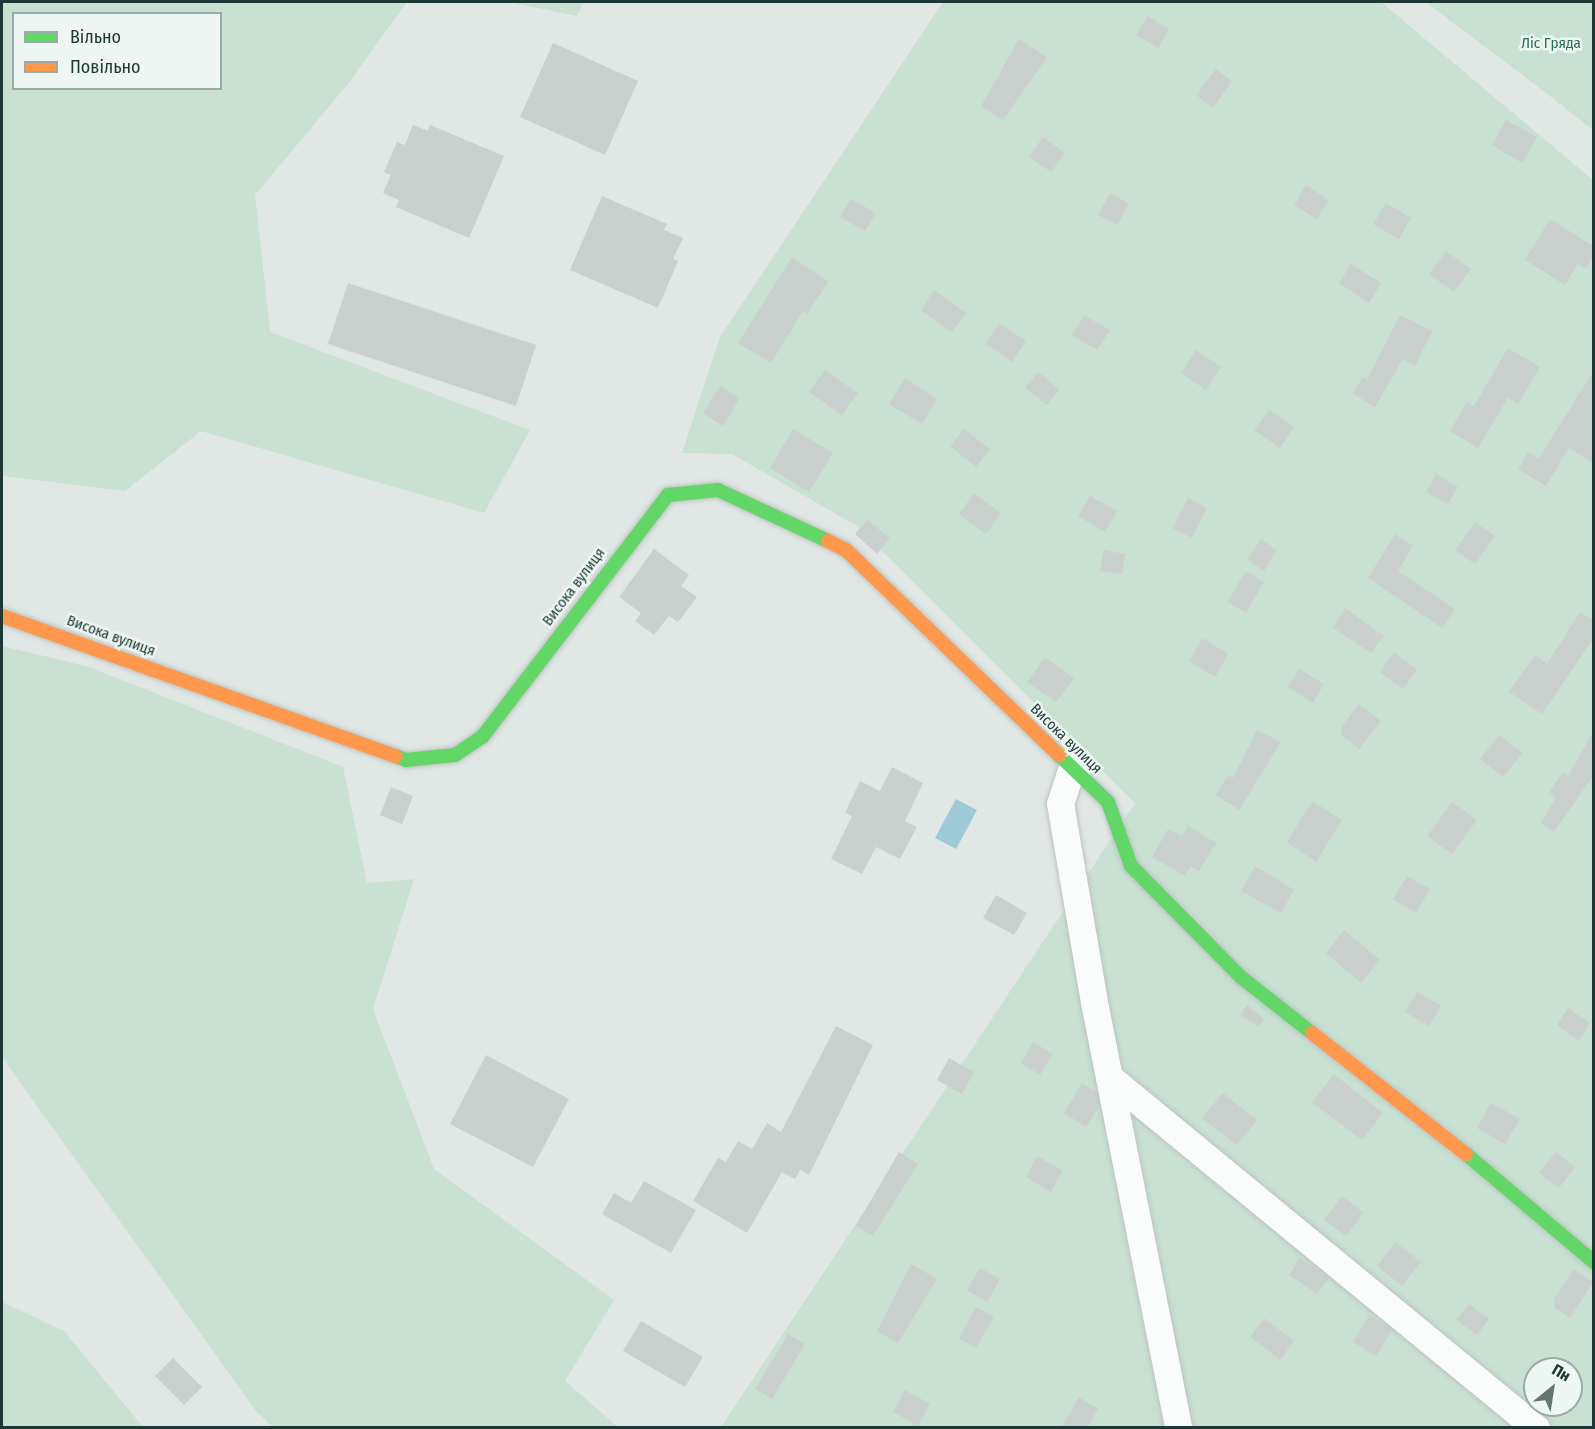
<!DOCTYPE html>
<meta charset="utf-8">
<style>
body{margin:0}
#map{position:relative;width:1595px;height:1429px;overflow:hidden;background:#e0e7e4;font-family:"Fira Sans Condensed",sans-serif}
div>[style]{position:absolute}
.green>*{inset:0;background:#c8e1d2}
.water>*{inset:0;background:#9ec9d7}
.building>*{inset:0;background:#cad0ce}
.roads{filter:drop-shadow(0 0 2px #bdc3c1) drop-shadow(0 0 2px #bdc3c1)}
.street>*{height:27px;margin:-13.5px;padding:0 13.5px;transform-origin:13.5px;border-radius:13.5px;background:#fafbfb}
.fast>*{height:14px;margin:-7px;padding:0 7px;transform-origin:7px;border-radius:7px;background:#63d668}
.slow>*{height:14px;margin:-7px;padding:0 7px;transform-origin:7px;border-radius:7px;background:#ff974d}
span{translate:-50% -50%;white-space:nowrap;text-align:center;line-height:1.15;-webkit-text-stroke:5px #edf6f3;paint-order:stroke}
.park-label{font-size:15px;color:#27714d}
.street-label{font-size:15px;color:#1e3935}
.frame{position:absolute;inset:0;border:3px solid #1e3935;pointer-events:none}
.legend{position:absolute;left:12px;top:12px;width:210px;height:78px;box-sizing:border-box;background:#edf6f3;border:2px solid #9aaaa7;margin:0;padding:8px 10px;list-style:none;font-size:18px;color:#1e3935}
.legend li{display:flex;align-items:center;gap:12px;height:30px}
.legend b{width:30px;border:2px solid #9aaaa7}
.north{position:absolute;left:1523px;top:1357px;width:60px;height:60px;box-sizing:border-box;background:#edf6f3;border:2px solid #9aaaa7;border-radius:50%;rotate:30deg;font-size:16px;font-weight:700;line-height:24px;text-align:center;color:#1e3935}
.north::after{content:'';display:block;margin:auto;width:21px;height:27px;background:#627672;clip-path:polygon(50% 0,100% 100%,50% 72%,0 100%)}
</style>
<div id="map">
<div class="green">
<i style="clip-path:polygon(evenodd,2px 2px,407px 2px,347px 85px,255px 195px,270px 332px,530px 430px,484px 513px,201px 431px,125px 491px,2px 476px,2px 2px,14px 14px,220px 14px,220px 88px,14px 88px,14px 14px)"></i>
<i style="clip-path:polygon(508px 2px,584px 2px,577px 16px)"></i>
<i style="clip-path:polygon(evenodd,943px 2px,1381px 2px,1593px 180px,1593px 1427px,721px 1427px,1135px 803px,857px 526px,732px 454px,682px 453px,720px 337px,943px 2px,1535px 1369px,1571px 1369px,1571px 1405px,1535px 1405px,1535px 1369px)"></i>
<i style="clip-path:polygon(1426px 2px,1593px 2px,1593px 130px,1546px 93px)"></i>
<i style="clip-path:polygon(2px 646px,86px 666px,343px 767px,367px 883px,414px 879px,373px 1009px,434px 1169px,614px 1300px,565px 1381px,618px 1427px,274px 1428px,256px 1411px,2px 1057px)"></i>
<i style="clip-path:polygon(2px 1302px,64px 1331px,143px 1427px,2px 1427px)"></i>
</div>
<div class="water">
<i style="clip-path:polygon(956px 799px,977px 810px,956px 849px,935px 838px)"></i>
</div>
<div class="building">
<i style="clip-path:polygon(1148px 16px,1169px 29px,1158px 48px,1136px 35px)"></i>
<i style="clip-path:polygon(1019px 39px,1047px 57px,1003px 120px,981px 106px)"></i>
<i style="clip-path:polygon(553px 43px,638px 81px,605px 155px,520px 117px)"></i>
<i style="clip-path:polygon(1216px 69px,1232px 81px,1213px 108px,1196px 95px)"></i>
<i style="clip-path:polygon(1506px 120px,1537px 137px,1522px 163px,1492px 145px)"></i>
<i style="clip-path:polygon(413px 125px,428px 131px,430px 125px,504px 156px,469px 238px,396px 207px,399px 200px,383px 193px,391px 175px,384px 172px,397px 142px,405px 145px)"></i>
<i style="clip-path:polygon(1043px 137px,1065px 153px,1051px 172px,1029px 157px)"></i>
<i style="clip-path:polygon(1306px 185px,1329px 200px,1317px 219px,1294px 205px)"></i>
<i style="clip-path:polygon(1110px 193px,1129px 204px,1117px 225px,1098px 215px)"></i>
<i style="clip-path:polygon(602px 196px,667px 224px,664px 230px,683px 238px,673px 259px,678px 261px,658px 308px,570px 270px)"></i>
<i style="clip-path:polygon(851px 199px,876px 213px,865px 231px,840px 217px)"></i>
<i style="clip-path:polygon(1386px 203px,1411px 218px,1399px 239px,1373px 224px)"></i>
<i style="clip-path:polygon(1550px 219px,1593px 246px,1593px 256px,1586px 269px,1578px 264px,1565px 285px,1525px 260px)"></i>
<i style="clip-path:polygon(1446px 251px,1471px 269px,1454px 292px,1429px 274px)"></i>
<i style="clip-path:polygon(792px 257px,828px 282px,807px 314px,803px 311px,771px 363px,738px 343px)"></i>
<i style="clip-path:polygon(1351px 264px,1381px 283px,1369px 303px,1339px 283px)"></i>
<i style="clip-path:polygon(348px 283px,536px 345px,516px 406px,328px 344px)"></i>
<i style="clip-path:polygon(934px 290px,966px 313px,952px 332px,921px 310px)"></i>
<i style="clip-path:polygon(1084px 315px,1110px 330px,1097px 350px,1072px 335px)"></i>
<i style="clip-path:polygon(1400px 315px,1432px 331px,1415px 366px,1403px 359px,1375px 407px,1353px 394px,1363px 377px,1367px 380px)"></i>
<i style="clip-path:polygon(999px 323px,1026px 341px,1012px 362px,986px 344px)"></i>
<i style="clip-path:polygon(1508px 348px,1540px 367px,1518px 404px,1508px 398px,1478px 448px,1450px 431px,1467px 402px,1474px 406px)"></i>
<i style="clip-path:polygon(1196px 350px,1221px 367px,1206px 390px,1181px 373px)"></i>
<i style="clip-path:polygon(825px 370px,858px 393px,842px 415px,809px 392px)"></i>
<i style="clip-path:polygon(1038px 372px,1059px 389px,1047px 405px,1025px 388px)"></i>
<i style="clip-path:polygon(1593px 372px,1593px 463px,1569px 448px,1546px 486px,1518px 469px,1528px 452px,1539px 458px)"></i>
<i style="clip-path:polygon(905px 378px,937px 399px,922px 424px,889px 404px)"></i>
<i style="clip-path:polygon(720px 386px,740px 398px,723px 426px,703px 413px)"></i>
<i style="clip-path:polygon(1269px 410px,1294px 427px,1280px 448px,1254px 430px)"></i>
<i style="clip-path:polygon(793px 429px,833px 453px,809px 492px,770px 468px)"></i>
<i style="clip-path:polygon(964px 429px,990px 449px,976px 467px,950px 446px)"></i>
<i style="clip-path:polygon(1436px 474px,1458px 487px,1448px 504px,1426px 492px)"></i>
<i style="clip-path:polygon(974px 493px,1001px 513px,986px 534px,959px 514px)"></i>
<i style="clip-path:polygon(1090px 496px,1117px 511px,1105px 532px,1078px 516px)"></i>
<i style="clip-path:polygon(1188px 498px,1207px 508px,1192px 538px,1172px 528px)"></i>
<i style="clip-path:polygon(867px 520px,890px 538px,877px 554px,855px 534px)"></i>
<i style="clip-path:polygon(1475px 522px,1495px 536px,1475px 564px,1455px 550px)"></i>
<i style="clip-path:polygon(1395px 534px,1413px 546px,1398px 571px,1455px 609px,1442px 628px,1368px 578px)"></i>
<i style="clip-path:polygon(1261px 539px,1277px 550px,1264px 571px,1247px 560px)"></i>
<i style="clip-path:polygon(654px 549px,689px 575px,681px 586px,697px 597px,678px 622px,669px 616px,654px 635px,635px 621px,641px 613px,619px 597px)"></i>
<i style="clip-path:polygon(1104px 550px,1125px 554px,1122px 574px,1100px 571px)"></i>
<i style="clip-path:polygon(1246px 571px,1264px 582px,1246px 613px,1227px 602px)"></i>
<i style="clip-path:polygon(1345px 608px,1384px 636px,1371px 653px,1333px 628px)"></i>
<i style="clip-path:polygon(1580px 612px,1593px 620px,1593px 639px,1542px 714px,1509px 692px,1535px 655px,1547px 664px)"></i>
<i style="clip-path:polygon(1202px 638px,1228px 654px,1215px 677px,1189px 661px)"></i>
<i style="clip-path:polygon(1394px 652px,1417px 670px,1403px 689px,1380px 672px)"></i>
<i style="clip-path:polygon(1045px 657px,1074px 679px,1056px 702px,1027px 682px)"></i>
<i style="clip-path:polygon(1299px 669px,1324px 684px,1313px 703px,1288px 687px)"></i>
<i style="clip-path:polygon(1359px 704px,1381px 721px,1359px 749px,1341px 735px,1341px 727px)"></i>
<i style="clip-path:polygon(1257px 730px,1281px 742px,1239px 810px,1216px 795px,1229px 775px,1233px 778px)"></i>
<i style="clip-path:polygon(1593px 732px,1593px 776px,1554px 832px,1541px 823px,1556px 797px,1549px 792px,1563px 772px,1568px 776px)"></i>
<i style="clip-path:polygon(1499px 735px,1523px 753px,1503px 777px,1480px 759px)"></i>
<i style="clip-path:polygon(892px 767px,923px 783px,905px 821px,917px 827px,900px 859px,876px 847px,862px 874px,831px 859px,852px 816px,845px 813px,860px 781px,880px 791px)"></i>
<i style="clip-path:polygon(391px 787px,413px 796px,402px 824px,380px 815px)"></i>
<i style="clip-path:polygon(1312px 801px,1342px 820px,1316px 862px,1287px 842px)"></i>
<i style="clip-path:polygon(1452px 802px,1477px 820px,1452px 854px,1427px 836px)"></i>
<i style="clip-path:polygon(1188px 826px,1216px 843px,1199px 871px,1191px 866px,1185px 876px,1152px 857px,1168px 829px,1182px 837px)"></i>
<i style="clip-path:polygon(1255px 866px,1294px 890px,1281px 913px,1241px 891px)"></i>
<i style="clip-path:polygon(1407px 876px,1430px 889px,1416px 913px,1393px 899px)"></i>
<i style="clip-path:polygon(996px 895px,1027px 913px,1014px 935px,983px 918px)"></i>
<i style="clip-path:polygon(1344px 930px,1380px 960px,1361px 983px,1326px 953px)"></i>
<i style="clip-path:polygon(1417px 992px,1441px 1006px,1429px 1026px,1405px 1012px)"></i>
<i style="clip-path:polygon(1247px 1005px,1264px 1019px,1259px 1027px,1240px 1015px)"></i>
<i style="clip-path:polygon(1568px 1008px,1590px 1023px,1579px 1041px,1557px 1025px)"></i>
<i style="clip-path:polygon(836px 1026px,873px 1045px,809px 1175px,800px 1170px,795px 1179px,782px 1172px,747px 1233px,693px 1201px,718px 1158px,726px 1162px,738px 1141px,752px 1149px,767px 1123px,781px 1132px)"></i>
<i style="clip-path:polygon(1033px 1042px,1053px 1054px,1040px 1075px,1021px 1063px)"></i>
<i style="clip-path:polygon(486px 1055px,569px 1099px,533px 1167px,450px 1124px)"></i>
<i style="clip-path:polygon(949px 1058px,974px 1072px,962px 1094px,937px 1080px)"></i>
<i style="clip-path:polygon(1334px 1074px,1383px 1113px,1362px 1140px,1312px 1102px)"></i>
<i style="clip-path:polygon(1082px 1083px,1096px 1092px,1099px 1107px,1086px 1127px,1064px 1113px)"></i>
<i style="clip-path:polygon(1223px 1093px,1257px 1120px,1237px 1145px,1202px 1118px)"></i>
<i style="clip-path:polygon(1491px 1103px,1520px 1119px,1505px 1144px,1477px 1128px)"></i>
<i style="clip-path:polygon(899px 1152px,918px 1164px,873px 1236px,856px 1226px)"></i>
<i style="clip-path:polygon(1556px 1152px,1575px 1167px,1559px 1188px,1539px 1173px)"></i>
<i style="clip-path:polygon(1037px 1156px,1063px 1171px,1051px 1192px,1026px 1177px)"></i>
<i style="clip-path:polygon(644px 1181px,696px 1210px,671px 1253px,602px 1214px,614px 1193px,631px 1203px)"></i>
<i style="clip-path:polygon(1342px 1196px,1364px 1213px,1346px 1236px,1324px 1220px)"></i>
<i style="clip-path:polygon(1395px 1242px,1421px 1262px,1402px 1286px,1377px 1266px)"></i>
<i style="clip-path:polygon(1300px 1258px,1329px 1278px,1317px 1294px,1289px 1275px)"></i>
<i style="clip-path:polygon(911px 1264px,937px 1279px,898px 1343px,877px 1331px)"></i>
<i style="clip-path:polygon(980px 1268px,1000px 1279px,987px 1302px,967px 1290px)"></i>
<i style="clip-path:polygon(1574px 1269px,1593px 1282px,1570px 1318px,1554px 1307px,1554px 1299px)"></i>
<i style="clip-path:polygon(1469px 1304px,1489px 1319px,1477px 1335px,1456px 1320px)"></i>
<i style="clip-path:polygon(976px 1307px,994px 1317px,976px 1348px,959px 1338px)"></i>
<i style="clip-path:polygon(1369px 1315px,1392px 1330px,1376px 1356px,1353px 1342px)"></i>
<i style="clip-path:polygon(1264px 1318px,1294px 1341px,1280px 1360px,1250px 1337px)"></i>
<i style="clip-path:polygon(641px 1321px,703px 1357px,685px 1387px,623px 1351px)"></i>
<i style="clip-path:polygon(788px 1334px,805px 1344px,772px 1399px,755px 1389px)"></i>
<i style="clip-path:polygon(173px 1358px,202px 1387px,184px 1405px,155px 1376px)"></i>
<i style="clip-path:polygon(905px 1390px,930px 1404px,918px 1426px,893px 1412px)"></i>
<i style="clip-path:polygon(1079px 1397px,1098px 1409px,1087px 1428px,1061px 1428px)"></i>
</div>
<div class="roads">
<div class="street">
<i style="left:1072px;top:767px;width:38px;rotate:108deg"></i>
<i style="left:1060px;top:803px;width:207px;rotate:80.3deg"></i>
<i style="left:1095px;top:1007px;width:429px;rotate:78.8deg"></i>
<i style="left:1109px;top:1077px;width:553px;rotate:39.42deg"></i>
</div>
<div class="fast">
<i style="left:1059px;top:755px;width:68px;rotate:43.8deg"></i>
<i style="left:1108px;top:802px;width:68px;rotate:70.2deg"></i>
<i style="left:1131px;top:866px;width:156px;rotate:45.3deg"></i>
<i style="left:1241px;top:977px;width:90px;rotate:38.3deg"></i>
<i style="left:396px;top:756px;width:11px;rotate:22deg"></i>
<i style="left:406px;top:760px;width:49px;rotate:-5.8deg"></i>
<i style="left:455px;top:755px;width:34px;rotate:-34deg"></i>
<i style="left:483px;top:736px;width:304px;rotate:-52.5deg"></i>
<i style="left:668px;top:495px;width:50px;rotate:-5.7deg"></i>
<i style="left:718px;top:490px;width:121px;rotate:24.9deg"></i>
<i style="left:1466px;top:1154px;width:167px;rotate:40.2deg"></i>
</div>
<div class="slow">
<i style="left:828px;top:541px;width:20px;rotate:27deg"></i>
<i style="left:846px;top:550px;width:296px;rotate:43.9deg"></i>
<i style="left:2px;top:616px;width:418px;rotate:19.6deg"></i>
<i style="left:1312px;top:1033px;width:196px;rotate:38.2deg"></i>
</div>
</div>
<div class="park-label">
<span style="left:1551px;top:44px">Ліс Гряда</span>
</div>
<div class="street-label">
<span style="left:574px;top:587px;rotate:-53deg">Висока вулиця</span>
<span style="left:111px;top:636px;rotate:20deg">Висока вулиця</span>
<span style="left:1066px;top:739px;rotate:44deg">Висока вулиця</span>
</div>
<div class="frame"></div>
<ul class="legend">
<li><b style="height:8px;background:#63d668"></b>Вільно</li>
<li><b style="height:8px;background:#ff974d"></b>Повільно</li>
</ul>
<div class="north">Пн</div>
</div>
